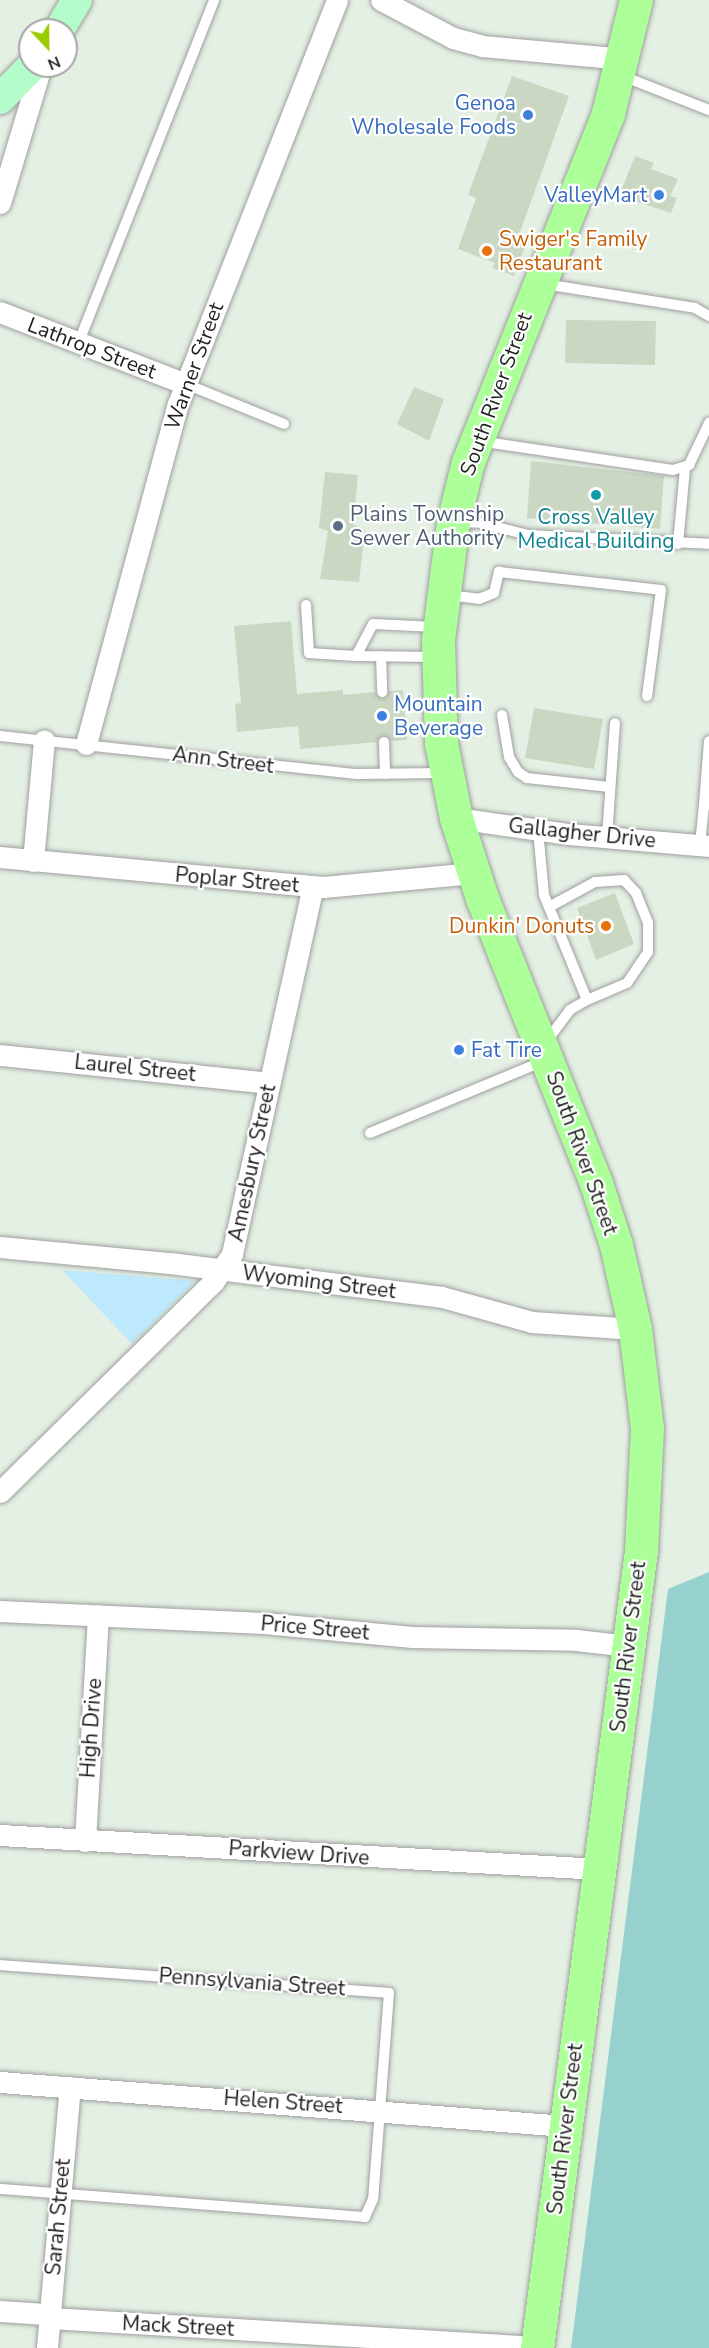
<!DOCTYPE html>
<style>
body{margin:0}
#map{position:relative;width:709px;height:2348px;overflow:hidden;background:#e4f0e3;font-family:"Nunito Sans",sans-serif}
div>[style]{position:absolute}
.forest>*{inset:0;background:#96d1ce}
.park>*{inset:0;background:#bee8fc}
.building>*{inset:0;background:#c9d7c3}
.roads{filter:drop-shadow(0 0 2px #9f9f9f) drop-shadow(0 0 2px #9f9f9f)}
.service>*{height:10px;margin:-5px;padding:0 5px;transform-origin:5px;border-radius:5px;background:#fff}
.minor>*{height:21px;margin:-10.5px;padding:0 10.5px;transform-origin:10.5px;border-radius:10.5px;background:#fff}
.secondary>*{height:30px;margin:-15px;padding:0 15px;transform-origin:15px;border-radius:15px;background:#b4fdca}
.primary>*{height:33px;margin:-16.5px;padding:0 16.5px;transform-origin:16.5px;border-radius:16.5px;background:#acff99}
.dots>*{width:16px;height:16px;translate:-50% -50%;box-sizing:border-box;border:3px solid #fff;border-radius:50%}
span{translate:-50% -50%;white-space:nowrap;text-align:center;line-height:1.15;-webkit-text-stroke:4.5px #fff;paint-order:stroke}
.shop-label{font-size:21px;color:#366cbe}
.right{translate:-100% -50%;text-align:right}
.left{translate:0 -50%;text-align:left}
.food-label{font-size:21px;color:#c56008}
.street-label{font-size:21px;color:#1e1e1e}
.service-label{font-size:21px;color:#4e5e75}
.culture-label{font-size:21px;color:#0d838f}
.north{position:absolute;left:18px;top:18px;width:60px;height:60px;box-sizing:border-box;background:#fff;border:2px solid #a5a5a5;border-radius:50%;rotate:158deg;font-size:16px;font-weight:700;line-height:24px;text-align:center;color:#1e1e1e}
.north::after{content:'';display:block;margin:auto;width:21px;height:27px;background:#9c0;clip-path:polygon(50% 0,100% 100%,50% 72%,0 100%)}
</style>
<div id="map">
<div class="forest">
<i style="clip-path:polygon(709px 1572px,709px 2348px,571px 2348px,668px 1589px)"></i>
</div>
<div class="park">
<i style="clip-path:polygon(62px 1270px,195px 1281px,132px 1344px)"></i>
</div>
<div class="building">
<i style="clip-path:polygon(512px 76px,569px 96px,519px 235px,528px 239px,514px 276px,492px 268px,495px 263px,458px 249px,476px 198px,468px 195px)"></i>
<i style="clip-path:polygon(635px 156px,654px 163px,651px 169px,678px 179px,670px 196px,677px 198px,671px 213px,619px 196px)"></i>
<i style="clip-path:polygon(566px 320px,656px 321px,655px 365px,565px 363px)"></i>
<i style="clip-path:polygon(414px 387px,444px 399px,429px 441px,397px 424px)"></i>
<i style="clip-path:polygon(531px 461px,664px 476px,660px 529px,527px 518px)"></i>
<i style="clip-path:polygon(325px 472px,358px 475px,353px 524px,365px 530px,359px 582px,320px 579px,328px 531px,319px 528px)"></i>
<i style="clip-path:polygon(291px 621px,297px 694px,343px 690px,343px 695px,375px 692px,383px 699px,389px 691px,403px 690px,407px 740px,391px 741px,383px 735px,377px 742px,300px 749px,298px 726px,237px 732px,235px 704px,241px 703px,234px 626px)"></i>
<i style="clip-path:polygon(534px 708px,603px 719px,594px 769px,525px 758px)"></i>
<i style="clip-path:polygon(615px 893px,634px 944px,596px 960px,577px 908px)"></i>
</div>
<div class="roads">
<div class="service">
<i style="left:620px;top:75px;width:96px;rotate:21.5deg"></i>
<i style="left:544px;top:284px;width:153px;rotate:9deg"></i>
<i style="left:695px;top:308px;width:16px;rotate:30deg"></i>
<i style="left:78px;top:344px;width:370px;rotate:-68.4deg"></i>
<i style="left:186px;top:384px;width:106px;rotate:22.2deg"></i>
<i style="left:479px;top:441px;width:196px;rotate:8.5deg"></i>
<i style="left:673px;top:470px;width:17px;rotate:-17deg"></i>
<i style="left:689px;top:465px;width:47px;rotate:-64.5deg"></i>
<i style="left:456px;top:522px;width:25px;rotate:2deg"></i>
<i style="left:481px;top:523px;width:49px;rotate:14.3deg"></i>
<i style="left:528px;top:535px;width:181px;rotate:2.8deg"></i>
<i style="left:678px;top:544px;width:75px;rotate:-84.7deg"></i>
<i style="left:448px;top:595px;width:31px;rotate:7deg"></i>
<i style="left:479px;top:599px;width:16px;rotate:-22deg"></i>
<i style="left:494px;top:593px;width:22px;rotate:-77deg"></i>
<i style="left:499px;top:572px;width:163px;rotate:6.3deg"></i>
<i style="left:661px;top:590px;width:107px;rotate:97.5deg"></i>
<i style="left:306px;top:605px;width:48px;rotate:86.4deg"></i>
<i style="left:309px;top:653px;width:47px;rotate:3.7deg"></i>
<i style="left:436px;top:627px;width:63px;rotate:-177.3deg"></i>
<i style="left:373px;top:624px;width:36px;rotate:118deg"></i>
<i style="left:356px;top:656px;width:80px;rotate:0.7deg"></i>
<i style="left:381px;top:656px;width:36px;rotate:88deg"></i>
<i style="left:502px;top:715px;width:43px;rotate:80.5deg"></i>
<i style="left:509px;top:757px;width:17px;rotate:59deg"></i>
<i style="left:518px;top:772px;width:11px;rotate:34deg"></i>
<i style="left:527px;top:778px;width:83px;rotate:6.2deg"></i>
<i style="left:0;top:736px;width:359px;rotate:6.1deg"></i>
<i style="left:357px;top:774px;width:85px;rotate:-0.7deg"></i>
<i style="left:384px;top:742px;width:32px;rotate:88deg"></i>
<i style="left:704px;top:805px;width:64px;rotate:-85.5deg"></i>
<i style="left:538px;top:830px;width:65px;rotate:84.7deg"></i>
<i style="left:544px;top:895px;width:113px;rotate:67.7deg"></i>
<i style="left:587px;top:1000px;width:20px;rotate:150deg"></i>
<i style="left:570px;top:1010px;width:40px;rotate:127deg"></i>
<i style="left:607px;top:837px;width:114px;rotate:-86deg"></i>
<i style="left:700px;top:845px;width:40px;rotate:-84.3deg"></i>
<i style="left:704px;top:805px;width:5px"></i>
<i style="left:549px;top:907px;width:52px;rotate:-28.5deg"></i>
<i style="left:595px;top:882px;width:29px;rotate:-4deg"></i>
<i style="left:624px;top:880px;width:18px;rotate:47deg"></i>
<i style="left:636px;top:893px;width:32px;rotate:68deg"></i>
<i style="left:648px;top:923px;width:29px;rotate:90deg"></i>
<i style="left:648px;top:952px;width:37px;rotate:124deg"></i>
<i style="left:627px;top:983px;width:43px;rotate:157deg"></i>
<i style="left:370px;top:1133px;width:188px;rotate:-22.5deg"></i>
<i style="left:0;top:1965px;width:390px;rotate:4.1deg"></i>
<i style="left:389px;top:1993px;width:207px;rotate:94.4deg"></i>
<i style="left:373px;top:2199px;width:20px;rotate:114deg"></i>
<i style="left:365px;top:2217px;width:366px;rotate:-175.6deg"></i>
</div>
<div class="minor">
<i style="left:381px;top:0;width:81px;rotate:27.8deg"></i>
<i style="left:453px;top:38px;width:30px;rotate:15deg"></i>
<i style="left:482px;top:46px;width:143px;rotate:5.2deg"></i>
<i style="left:0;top:203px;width:143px;rotate:-73.3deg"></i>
<i style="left:0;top:312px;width:199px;rotate:21.2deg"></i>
<i style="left:86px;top:744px;width:352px;rotate:-74.9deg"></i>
<i style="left:178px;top:404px;width:434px;rotate:-68.5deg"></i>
<i style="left:456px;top:818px;width:114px;rotate:8.1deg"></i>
<i style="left:569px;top:834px;width:141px;rotate:4.9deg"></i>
<i style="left:0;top:857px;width:324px;rotate:5.3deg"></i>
<i style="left:323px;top:887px;width:151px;rotate:-5.3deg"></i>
<i style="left:33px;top:861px;width:121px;rotate:-84.8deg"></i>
<i style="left:0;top:1055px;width:271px;rotate:5.9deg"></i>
<i style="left:0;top:1247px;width:171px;rotate:5.4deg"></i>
<i style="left:170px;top:1263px;width:274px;rotate:7.1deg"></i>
<i style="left:442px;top:1297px;width:93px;rotate:15.5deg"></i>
<i style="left:532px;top:1322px;width:103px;rotate:3.9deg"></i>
<i style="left:0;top:1492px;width:301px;rotate:-44.6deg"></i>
<i style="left:214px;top:1281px;width:32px;rotate:-56deg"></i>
<i style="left:232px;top:1254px;width:376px;rotate:-77.6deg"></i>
<i style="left:0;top:1611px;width:264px;rotate:2.6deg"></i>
<i style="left:264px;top:1623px;width:149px;rotate:5.4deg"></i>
<i style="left:412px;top:1637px;width:164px;rotate:1deg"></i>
<i style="left:576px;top:1640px;width:53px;rotate:6.5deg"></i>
<i style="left:0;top:1835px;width:600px;rotate:3.25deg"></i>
<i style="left:85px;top:1841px;width:226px;rotate:-86.7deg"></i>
<i style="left:0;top:2082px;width:568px;rotate:4.45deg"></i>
<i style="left:0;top:2311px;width:45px;rotate:3.8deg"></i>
<i style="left:45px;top:2314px;width:6px;rotate:39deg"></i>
<i style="left:50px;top:2318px;width:488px;rotate:3.4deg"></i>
<i style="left:47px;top:2348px;width:262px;rotate:-85deg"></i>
</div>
<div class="secondary">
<i style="left:59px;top:30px;width:35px;rotate:-59deg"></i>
<i style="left:0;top:99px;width:46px;rotate:-45.9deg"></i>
</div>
<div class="primary">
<i style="left:537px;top:2348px;width:804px;rotate:-82.57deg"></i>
<i style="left:641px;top:1551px;width:123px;rotate:-87.2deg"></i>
<i style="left:647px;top:1428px;width:100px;rotate:-96.9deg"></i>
<i style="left:635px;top:1329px;width:86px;rotate:-102.7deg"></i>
<i style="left:616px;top:1245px;width:65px;rotate:-107.9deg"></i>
<i style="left:596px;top:1183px;width:304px;rotate:-111.8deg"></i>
<i style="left:483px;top:901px;width:87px;rotate:-108deg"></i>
<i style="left:456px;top:818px;width:76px;rotate:-101.3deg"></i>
<i style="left:441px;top:743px;width:103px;rotate:-91.7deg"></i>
<i style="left:438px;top:640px;width:119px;rotate:-82.8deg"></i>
<i style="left:453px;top:522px;width:62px;rotate:-76deg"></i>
<i style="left:468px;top:462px;width:376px;rotate:-68.1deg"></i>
<i style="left:608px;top:113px;width:116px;rotate:-76.1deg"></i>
</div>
</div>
<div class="dots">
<i style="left:528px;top:115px;background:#3f7fe0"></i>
<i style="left:659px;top:195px;background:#3f7fe0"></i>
<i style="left:487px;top:251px;background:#e8710a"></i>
<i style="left:596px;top:495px;background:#0f9aa8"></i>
<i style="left:338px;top:526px;background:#5c6f8a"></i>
<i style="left:382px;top:716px;background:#3f7fe0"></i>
<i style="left:606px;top:926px;background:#e8710a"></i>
<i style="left:459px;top:1050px;background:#3f7fe0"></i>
</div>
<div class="shop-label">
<span class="right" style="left:516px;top:115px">Genoa<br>Wholesale Foods</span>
<span class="right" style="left:647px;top:195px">ValleyMart</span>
<span class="left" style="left:394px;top:716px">Mountain<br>Beverage</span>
<span class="left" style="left:471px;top:1050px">Fat Tire</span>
</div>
<div class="food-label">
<span class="left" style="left:499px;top:251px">Swiger's Family<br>Restaurant</span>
<span class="right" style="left:594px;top:926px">Dunkin' Donuts</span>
</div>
<div class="street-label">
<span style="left:92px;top:348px;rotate:21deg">Lathrop Street</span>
<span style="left:194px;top:366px;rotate:-70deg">Warner Street</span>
<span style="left:496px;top:394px;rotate:-70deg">South River Street</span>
<span style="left:223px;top:760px;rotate:7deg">Ann Street</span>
<span style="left:582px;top:833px;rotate:6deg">Gallagher Drive</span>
<span style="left:237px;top:880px;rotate:5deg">Poplar Street</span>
<span style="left:135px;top:1068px;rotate:6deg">Laurel Street</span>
<span style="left:582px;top:1153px;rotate:70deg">South River Street</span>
<span style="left:252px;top:1163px;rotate:-78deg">Amesbury Street</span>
<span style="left:319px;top:1282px;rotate:7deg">Wyoming Street</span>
<span style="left:315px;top:1628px;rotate:5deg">Price Street</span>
<span style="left:628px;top:1647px;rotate:-83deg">South River Street</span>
<span style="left:91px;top:1728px;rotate:-86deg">High Drive</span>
<span style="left:299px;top:1853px;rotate:4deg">Parkview Drive</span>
<span style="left:252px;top:1982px;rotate:4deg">Pennsylvania Street</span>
<span style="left:283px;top:2102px;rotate:4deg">Helen Street</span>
<span style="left:565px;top:2129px;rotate:-83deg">South River Street</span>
<span style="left:58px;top:2217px;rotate:-85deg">Sarah Street</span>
<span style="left:178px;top:2326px;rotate:3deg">Mack Street</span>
</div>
<div class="service-label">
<span class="left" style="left:350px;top:526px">Plains Township<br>Sewer Authority</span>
</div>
<div class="culture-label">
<span style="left:596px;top:529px">Cross Valley<br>Medical Building</span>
</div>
<div class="north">N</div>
</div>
